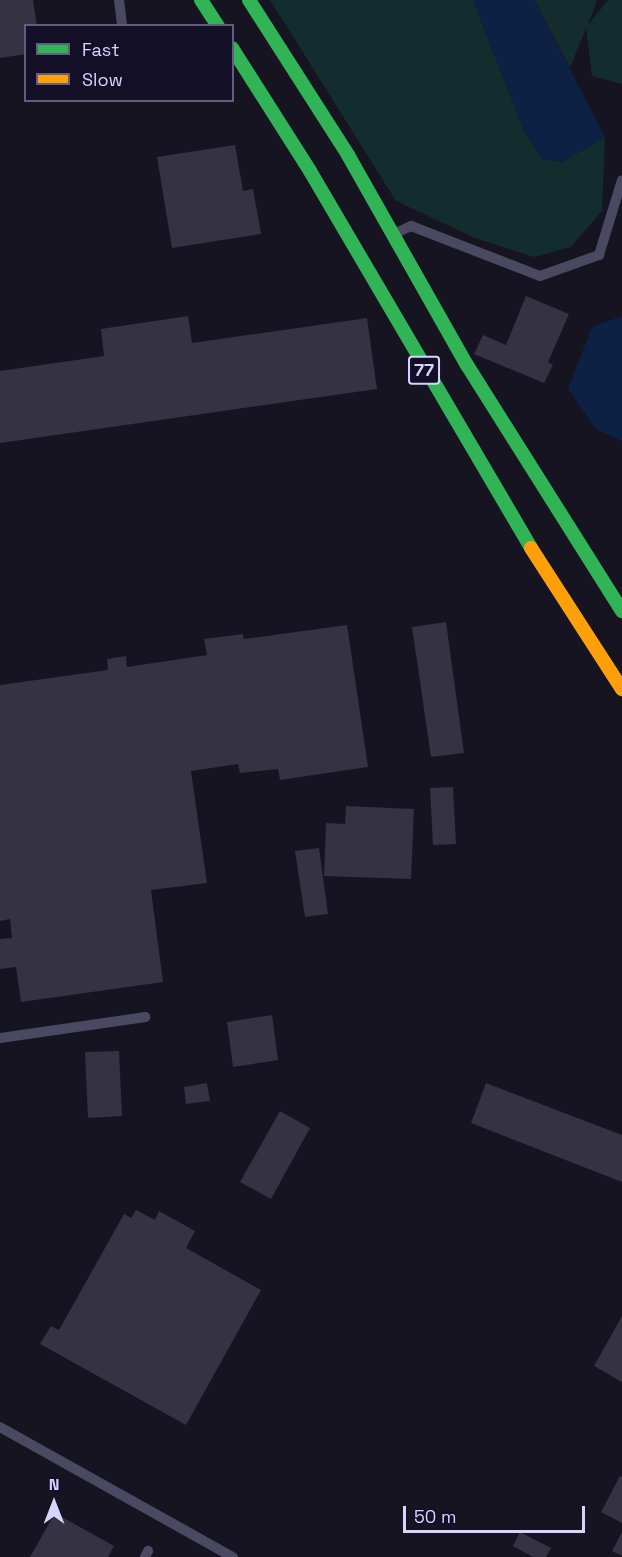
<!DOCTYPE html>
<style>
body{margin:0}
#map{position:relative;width:622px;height:1557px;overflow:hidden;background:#161421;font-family:"Space Grotesk",sans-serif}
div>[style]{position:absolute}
.green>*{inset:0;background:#132c2d}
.water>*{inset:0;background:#0d2144}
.building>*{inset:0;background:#343243}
.lane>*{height:10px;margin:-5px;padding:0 5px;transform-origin:5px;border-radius:5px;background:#4a4962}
.fast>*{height:14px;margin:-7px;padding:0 7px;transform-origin:7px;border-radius:7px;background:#30b455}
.slow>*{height:14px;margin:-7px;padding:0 7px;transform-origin:7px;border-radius:7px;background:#ff9f0a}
span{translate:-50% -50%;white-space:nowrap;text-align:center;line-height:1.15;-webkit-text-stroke:6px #130f26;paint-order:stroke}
.shield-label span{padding:2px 4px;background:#130f26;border:2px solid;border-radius:4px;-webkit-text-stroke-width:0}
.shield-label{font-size:18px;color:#d9d4ff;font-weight:700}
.legend{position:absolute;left:24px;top:24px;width:210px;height:78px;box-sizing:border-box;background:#130f26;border:2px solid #625e7d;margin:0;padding:8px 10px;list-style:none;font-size:18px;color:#d9d4ff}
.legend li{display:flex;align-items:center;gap:12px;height:30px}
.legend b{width:30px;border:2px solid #625e7d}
.north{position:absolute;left:24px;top:1473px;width:60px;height:60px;-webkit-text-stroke:4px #130f26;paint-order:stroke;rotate:0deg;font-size:16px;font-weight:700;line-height:24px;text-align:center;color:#d9d4ff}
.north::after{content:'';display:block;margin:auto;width:21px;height:27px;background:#d9d4ff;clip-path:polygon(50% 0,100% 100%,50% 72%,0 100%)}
.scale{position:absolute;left:403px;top:1506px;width:182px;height:27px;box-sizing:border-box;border:3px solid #d9d4ff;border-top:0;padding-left:8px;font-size:18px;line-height:21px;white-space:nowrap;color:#d9d4ff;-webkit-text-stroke:4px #130f26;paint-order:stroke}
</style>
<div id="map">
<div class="green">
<i style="clip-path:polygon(270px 0,473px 0,523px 128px,542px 159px,562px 162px,605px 137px,602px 211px,571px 247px,534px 257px,475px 238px,396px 201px)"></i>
<i style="clip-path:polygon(534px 0,597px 0,588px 25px,608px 0,622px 0,622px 84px,592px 76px,586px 28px,570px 68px)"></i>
</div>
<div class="water">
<i style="clip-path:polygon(473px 0,534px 0,605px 137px,562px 162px,542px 159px,523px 128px)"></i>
<i style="clip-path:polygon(622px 316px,622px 441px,596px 429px,568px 389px,592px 327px)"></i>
</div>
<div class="building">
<i style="clip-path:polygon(0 0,33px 0,37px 26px,26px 26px,26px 54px,0 58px)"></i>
<i style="clip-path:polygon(235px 145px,243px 191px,253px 189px,261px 234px,172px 248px,157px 157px)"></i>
<i style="clip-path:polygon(526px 296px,569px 314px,548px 362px,553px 365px,544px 383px,474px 354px,483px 335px,506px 345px)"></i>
<i style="clip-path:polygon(188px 316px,192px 343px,367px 318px,377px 389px,0 443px,0 371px,104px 356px,101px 329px)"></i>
<i style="clip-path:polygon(446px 622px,464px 753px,431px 757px,412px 627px)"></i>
<i style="clip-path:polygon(347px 625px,368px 767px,280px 780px,278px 769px,240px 773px,238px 764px,191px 771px,207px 883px,151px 890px,163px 982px,21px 1002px,16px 967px,0 969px,0 939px,12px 938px,10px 919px,0 921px,0 685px,108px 670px,107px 659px,126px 656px,127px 667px,207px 655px,204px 639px,243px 634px,244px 639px)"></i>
<i style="clip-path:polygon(453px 787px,456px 844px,433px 845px,430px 788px)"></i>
<i style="clip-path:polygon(346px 806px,414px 809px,411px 879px,324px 876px,326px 823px,345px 824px)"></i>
<i style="clip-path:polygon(319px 848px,328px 914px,305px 917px,295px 851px)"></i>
<i style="clip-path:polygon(272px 1015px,278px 1060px,233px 1067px,227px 1022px)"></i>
<i style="clip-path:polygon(119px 1051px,122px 1116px,88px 1118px,85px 1052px)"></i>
<i style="clip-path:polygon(207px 1083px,210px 1101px,186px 1104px,184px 1087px)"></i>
<i style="clip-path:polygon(486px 1083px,622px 1135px,622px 1182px,471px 1123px)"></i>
<i style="clip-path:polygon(280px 1111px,310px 1128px,271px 1199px,240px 1182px)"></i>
<i style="clip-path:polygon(136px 1210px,155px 1220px,159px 1211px,195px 1231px,186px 1248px,261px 1290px,186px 1425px,40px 1344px,51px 1326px,59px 1330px,124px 1214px,131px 1218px)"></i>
<i style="clip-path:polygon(622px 1316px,622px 1382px,594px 1366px)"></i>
<i style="clip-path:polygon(620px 1476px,622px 1477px,622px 1523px,601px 1512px)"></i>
<i style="clip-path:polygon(55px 1513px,114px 1546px,108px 1557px,30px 1557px)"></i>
<i style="clip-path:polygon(520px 1532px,551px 1548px,546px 1557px,533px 1557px,513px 1546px)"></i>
<i style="clip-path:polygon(622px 1532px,622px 1556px,612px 1551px)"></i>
</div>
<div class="lane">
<i style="left:119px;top:0;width:26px;rotate:83deg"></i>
<i style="left:396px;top:233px;width:17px;rotate:-25deg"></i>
<i style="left:411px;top:226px;width:138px;rotate:21.2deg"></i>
<i style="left:540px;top:276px;width:63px;rotate:-19.6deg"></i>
<i style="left:599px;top:255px;width:78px;rotate:-73deg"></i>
<i style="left:0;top:1038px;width:147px;rotate:-8.2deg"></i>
<i style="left:0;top:1427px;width:267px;rotate:29.2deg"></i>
<i style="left:145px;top:1557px;width:7px;rotate:-63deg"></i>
</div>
<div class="fast">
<i style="left:201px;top:0;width:31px;rotate:57deg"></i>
<i style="left:249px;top:0;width:184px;rotate:57.4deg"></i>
<i style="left:348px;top:155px;width:241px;rotate:60.5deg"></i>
<i style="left:467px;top:365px;width:291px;rotate:57.8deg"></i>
<i style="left:232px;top:48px;width:146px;rotate:57.6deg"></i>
<i style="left:310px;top:171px;width:437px;rotate:59.6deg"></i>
</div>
<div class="slow">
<i style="left:531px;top:548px;width:168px;rotate:57.2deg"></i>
</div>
<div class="shield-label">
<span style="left:424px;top:370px">77</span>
</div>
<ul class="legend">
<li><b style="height:8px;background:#30b455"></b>Fast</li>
<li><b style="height:8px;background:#ff9f0a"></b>Slow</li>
</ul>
<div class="north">N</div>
<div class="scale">50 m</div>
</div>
